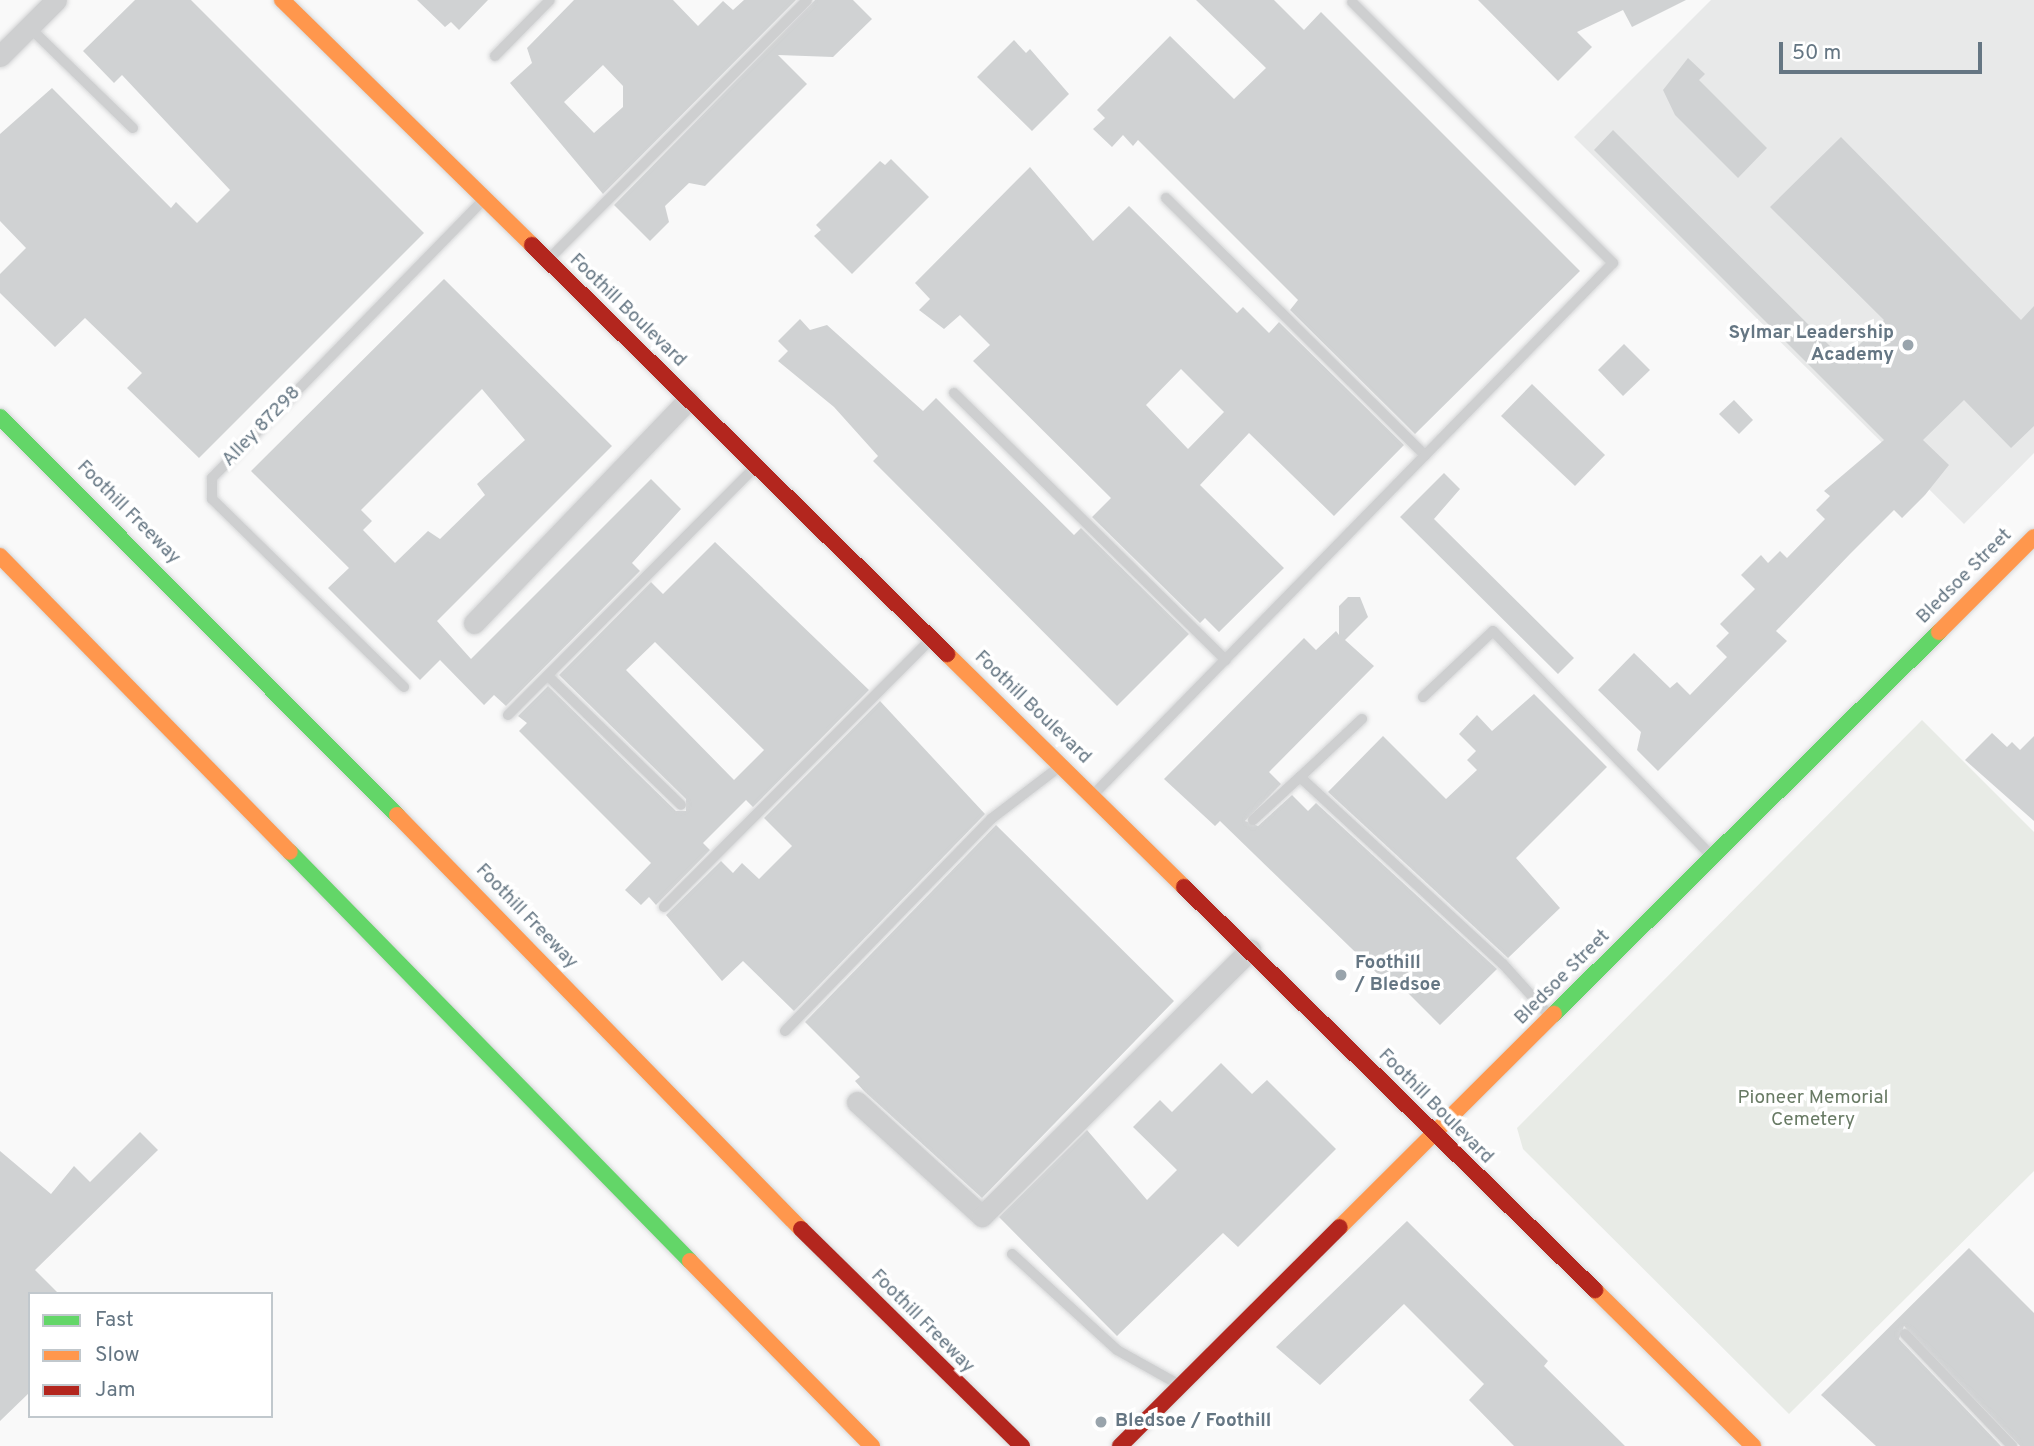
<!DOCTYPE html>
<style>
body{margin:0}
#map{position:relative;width:2034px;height:1446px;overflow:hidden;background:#f9f9f9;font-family:Overpass,sans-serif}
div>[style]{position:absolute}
.built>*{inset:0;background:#e8e9e9}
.green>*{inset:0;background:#e8ebe6}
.building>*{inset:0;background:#d0d2d3}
.roads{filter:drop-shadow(0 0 2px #d5d6d7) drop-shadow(0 0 2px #d5d6d7)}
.lane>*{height:10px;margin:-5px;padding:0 5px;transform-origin:5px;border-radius:5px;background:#cecfd0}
.street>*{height:21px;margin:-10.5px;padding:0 10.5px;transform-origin:10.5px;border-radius:10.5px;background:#cecfd0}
.fast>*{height:16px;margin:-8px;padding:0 8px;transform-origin:8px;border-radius:8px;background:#63d668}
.slow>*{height:16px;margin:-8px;padding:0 8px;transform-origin:8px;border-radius:8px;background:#ff974d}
.jam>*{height:16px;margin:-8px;padding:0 8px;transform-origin:8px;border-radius:8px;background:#b3261e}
.dots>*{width:19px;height:19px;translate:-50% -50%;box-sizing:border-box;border:4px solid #fff;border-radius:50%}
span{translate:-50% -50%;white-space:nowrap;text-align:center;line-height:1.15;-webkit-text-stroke:7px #fff;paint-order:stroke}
.street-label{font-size:19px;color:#657683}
.poi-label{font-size:19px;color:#657683;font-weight:700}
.right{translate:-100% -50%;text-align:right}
.left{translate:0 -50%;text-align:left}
.park-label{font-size:19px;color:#687a64}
.legend{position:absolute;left:28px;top:1292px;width:245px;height:126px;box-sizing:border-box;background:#fff;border:2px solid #c1c8cd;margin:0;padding:9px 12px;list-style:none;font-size:21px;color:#657683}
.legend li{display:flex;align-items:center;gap:14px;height:35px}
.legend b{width:35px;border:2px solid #c1c8cd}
.scale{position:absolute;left:1779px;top:42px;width:203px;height:32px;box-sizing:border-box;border:4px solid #657683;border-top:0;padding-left:9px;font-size:21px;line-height:24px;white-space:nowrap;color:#657683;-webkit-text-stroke:5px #fff;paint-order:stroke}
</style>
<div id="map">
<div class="built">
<i style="clip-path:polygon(1711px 0,2034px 0,2034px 453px,1964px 524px,1574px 137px)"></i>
</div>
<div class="green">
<i style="clip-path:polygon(1922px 720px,2034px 832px,2034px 1171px,1789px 1414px,1523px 1149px,1517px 1128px)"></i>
</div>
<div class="building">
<i style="clip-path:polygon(135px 0,191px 0,424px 233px,199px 458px,127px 388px,142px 373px,85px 318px,55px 347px,0 293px,0 274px,26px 248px,0 221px,0 134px,52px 88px,171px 208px,176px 202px,197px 223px,230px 190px,122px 75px,114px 83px,83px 51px)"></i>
<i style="clip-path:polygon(417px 0,488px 0,459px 30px,451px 22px,445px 27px)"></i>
<i style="clip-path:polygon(evenodd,574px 0,673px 0,698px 26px,723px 1px,733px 10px,744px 0,796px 0,603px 194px,510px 83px,532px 63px,527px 48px,574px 0,603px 65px,623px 86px,623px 107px,594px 133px,564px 102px,603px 65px)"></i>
<i style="clip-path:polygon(815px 0,853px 0,872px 19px,833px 57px,778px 55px,807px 84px,705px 186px,689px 183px,665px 206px,669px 222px,650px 241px,614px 205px)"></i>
<i style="clip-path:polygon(1196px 0,1274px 0,1304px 30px,1321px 12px,1580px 271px,1415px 434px,1290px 310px,1298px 300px,1138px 140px,1133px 146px,1123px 135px,1112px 147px,1093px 129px,1105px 118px,1097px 110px,1170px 36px,1234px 99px,1266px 68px)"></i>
<i style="clip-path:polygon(1478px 0,1686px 0,1632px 27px,1623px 10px,1577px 32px,1592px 47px,1558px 81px)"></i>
<i style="clip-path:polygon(1014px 40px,1026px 53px,1030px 49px,1069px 94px,1032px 131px,977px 77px)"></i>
<i style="clip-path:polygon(1688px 58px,1705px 74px,1699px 80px,1767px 148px,1738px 178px,1675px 115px,1663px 90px)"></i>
<i style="clip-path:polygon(1613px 130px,1844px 360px,1884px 320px,1770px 207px,1841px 137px,2021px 320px,2034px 306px,2034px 426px,2011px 448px,1964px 400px,1923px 440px,1949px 465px,1925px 495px,1902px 518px,1894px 510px,1850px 554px,1776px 631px,1787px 641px,1658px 771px,1637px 750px,1641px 732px,1598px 690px,1634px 653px,1670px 688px,1677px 682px,1690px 695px,1727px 657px,1716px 646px,1729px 633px,1720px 624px,1755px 589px,1741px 575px,1761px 555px,1768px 563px,1780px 551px,1787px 558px,1825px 519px,1816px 510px,1830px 496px,1824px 491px,1884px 440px,1594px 150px)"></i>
<i style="clip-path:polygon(891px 159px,929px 197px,852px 274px,814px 236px,821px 230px,816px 225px,880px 161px,885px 165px)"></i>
<i style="clip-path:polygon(evenodd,1030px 167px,1093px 241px,1129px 206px,1237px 313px,1243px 307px,1269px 333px,1279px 322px,1404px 445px,1334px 516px,1249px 433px,1200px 485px,1284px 568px,1219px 632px,1205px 618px,1200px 623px,1092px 517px,1111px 498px,973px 361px,990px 345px,960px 315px,944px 329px,919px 310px,930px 299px,915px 283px,1030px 167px,1181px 369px,1224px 412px,1188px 449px,1146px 405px,1181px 369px)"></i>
<i style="clip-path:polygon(evenodd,444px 279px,612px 446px,437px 621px,471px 659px,651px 479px,681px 509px,632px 563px,640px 571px,506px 706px,494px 695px,484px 705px,440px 660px,420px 680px,328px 588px,349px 568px,251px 471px,444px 279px,482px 389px,525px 440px,477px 484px,485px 495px,440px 539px,428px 531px,395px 563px,363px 530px,372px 521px,361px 510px,482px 389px)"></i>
<i style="clip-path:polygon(800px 319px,810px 330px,827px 325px,923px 411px,936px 398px,1074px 535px,1081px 528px,1189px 634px,1117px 706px,873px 461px,878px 456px,834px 407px,778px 361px,788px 351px,778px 341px)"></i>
<i style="clip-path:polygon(1624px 344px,1650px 370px,1623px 396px,1598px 370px)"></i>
<i style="clip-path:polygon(1532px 384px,1605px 455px,1575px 486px,1501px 416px)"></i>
<i style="clip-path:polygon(1734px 400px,1753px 420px,1739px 434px,1719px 414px)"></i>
<i style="clip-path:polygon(1444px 473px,1460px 489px,1434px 519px,1574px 658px,1558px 674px,1400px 517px)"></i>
<i style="clip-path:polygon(evenodd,715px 542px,869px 690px,753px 807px,746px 800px,703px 843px,710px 850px,656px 905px,649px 897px,641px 905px,625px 890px,651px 863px,519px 731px,527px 723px,518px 716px,548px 686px,676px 811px,686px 811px,686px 799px,559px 675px,651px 582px,663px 594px,715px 542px,655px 642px,764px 750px,734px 780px,626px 670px,655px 642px)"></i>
<i style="clip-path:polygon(1348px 597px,1360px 597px,1368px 617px,1345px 640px,1374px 666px,1269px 772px,1281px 784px,1245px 821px,1258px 826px,1292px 795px,1308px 811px,1316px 803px,1497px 969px,1440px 1025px,1407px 992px,1382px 978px,1220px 821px,1215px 826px,1164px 779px,1304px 638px,1316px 650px,1336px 631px,1339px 635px,1339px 606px)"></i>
<i style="clip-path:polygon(1534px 694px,1607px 767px,1516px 858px,1560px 908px,1508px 958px,1328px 792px,1383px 736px,1446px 799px,1477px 770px,1467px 760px,1476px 751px,1459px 734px,1477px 715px,1492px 731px)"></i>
<i style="clip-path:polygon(880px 701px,985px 814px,794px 1011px,743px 961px,722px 981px,666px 915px,721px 861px,733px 873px,742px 863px,759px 879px,792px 846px,764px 818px)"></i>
<i style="clip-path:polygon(1992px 733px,2007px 747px,2012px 742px,2020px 750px,2034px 736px,2034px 821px,1965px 760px)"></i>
<i style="clip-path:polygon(996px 825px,1174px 1001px,982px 1198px,865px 1092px,855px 1081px,860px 1077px,805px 1022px)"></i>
<i style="clip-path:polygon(1221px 1063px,1252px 1094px,1267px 1080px,1336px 1149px,1238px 1247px,1223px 1233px,1117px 1336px,999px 1217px,1087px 1130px,1147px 1200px,1177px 1170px,1133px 1127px,1160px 1100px,1172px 1112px)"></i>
<i style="clip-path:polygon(140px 1132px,158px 1150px,35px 1270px,59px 1294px,30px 1294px,30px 1392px,0 1421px,0 1151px,51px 1194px,74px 1166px,90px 1182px)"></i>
<i style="clip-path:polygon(1407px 1221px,1548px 1361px,1544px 1366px,1625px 1446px,1514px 1446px,1469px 1400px,1484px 1384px,1404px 1304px,1320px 1385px,1276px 1347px)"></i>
<i style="clip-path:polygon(1969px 1248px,2034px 1313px,2034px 1446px,2020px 1446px,1904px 1326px,1899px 1339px,2001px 1446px,1876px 1446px,1821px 1395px)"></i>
</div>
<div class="roads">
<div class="lane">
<i style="left:29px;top:27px;width:145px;rotate:44.2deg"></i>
<i style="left:495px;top:56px;width:78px;rotate:-45.5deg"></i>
<i style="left:1166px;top:198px;width:365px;rotate:44.8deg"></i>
<i style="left:550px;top:258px;width:364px;rotate:-45.1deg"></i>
<i style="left:954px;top:393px;width:381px;rotate:44.5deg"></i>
<i style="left:548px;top:676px;width:185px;rotate:44.1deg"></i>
<i style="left:404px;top:687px;width:269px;rotate:-135.6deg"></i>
<i style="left:212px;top:499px;width:21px;rotate:-90deg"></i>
<i style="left:212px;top:478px;width:387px;rotate:-45.7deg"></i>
<i style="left:1423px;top:697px;width:96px;rotate:-43.3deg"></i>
<i style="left:1493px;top:631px;width:313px;rotate:45.8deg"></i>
<i style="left:508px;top:715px;width:349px;rotate:-45.1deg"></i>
<i style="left:1300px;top:777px;width:85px;rotate:-43.1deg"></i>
<i style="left:1095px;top:793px;width:741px;rotate:-45.66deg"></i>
<i style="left:1613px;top:263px;width:369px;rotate:-135deg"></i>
<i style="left:1253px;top:820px;width:64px;rotate:-42.5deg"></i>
<i style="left:1300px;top:777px;width:276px;rotate:42.7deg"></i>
<i style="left:1503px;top:964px;width:67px;rotate:48deg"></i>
<i style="left:664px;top:907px;width:375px;rotate:-45.1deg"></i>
<i style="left:785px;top:1031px;width:296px;rotate:-45.8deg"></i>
<i style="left:991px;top:819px;width:84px;rotate:-37.3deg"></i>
<i style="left:1012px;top:1254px;width:142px;rotate:42.4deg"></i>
<i style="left:1117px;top:1350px;width:70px;rotate:29.1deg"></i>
<i style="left:1905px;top:1334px;width:155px;rotate:46.3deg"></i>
</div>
<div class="street">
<i style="left:0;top:56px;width:79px;rotate:-45deg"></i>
<i style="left:474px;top:623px;width:309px;rotate:-46.2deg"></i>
<i style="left:857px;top:1102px;width:169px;rotate:42.4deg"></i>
<i style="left:982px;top:1216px;width:378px;rotate:-44.8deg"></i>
</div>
<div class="fast">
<i style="left:0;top:417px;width:562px;rotate:45.07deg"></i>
<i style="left:290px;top:852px;width:572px;rotate:45.64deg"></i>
<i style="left:1554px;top:1014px;width:542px;rotate:-44.78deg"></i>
</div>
<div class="slow">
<i style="left:282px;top:0;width:350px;rotate:44.4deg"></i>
<i style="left:0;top:556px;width:414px;rotate:45.6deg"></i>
<i style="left:1939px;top:632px;width:134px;rotate:-45deg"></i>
<i style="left:947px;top:654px;width:332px;rotate:44.5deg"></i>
<i style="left:397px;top:815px;width:578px;rotate:45.7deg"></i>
<i style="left:1340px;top:1227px;width:302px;rotate:-44.9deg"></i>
<i style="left:690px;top:1261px;width:260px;rotate:45.5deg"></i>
<i style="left:1595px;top:1290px;width:222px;rotate:44.6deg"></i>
</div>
<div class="jam">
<i style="left:532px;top:245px;width:583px;rotate:44.58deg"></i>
<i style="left:1184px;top:887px;width:576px;rotate:44.44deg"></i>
<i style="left:801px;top:1229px;width:310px;rotate:44.5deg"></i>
<i style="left:1120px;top:1446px;width:310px;rotate:-44.9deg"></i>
</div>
</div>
<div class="dots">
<i style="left:1908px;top:345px;background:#99a4ac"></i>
<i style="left:1341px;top:975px;background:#99a4ac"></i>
<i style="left:1101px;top:1422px;background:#99a4ac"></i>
</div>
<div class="street-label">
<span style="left:627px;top:311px;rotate:44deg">Foothill Boulevard</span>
<span style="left:262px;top:427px;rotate:-46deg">Alley 87298</span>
<span style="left:128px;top:513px;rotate:45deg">Foothill Freeway</span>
<span style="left:1965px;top:577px;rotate:-45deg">Bledsoe Street</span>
<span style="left:1032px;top:708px;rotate:44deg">Foothill Boulevard</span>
<span style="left:526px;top:917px;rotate:46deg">Foothill Freeway</span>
<span style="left:1563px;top:978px;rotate:-45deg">Bledsoe Street</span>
<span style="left:1435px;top:1107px;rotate:45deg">Foothill Boulevard</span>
<span style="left:922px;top:1322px;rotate:45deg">Foothill Freeway</span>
</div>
<div class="poi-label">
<span class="right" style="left:1894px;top:345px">Sylmar Leadership<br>Academy</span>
<span class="left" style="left:1355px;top:975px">Foothill<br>/ Bledsoe</span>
<span class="left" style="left:1115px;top:1422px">Bledsoe / Foothill</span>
</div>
<div class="park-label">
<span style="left:1813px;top:1110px">Pioneer Memorial<br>Cemetery</span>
</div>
<ul class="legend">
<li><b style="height:9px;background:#63d668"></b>Fast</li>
<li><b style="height:9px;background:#ff974d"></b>Slow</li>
<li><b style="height:9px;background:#b3261e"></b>Jam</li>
</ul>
<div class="scale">50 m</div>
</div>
